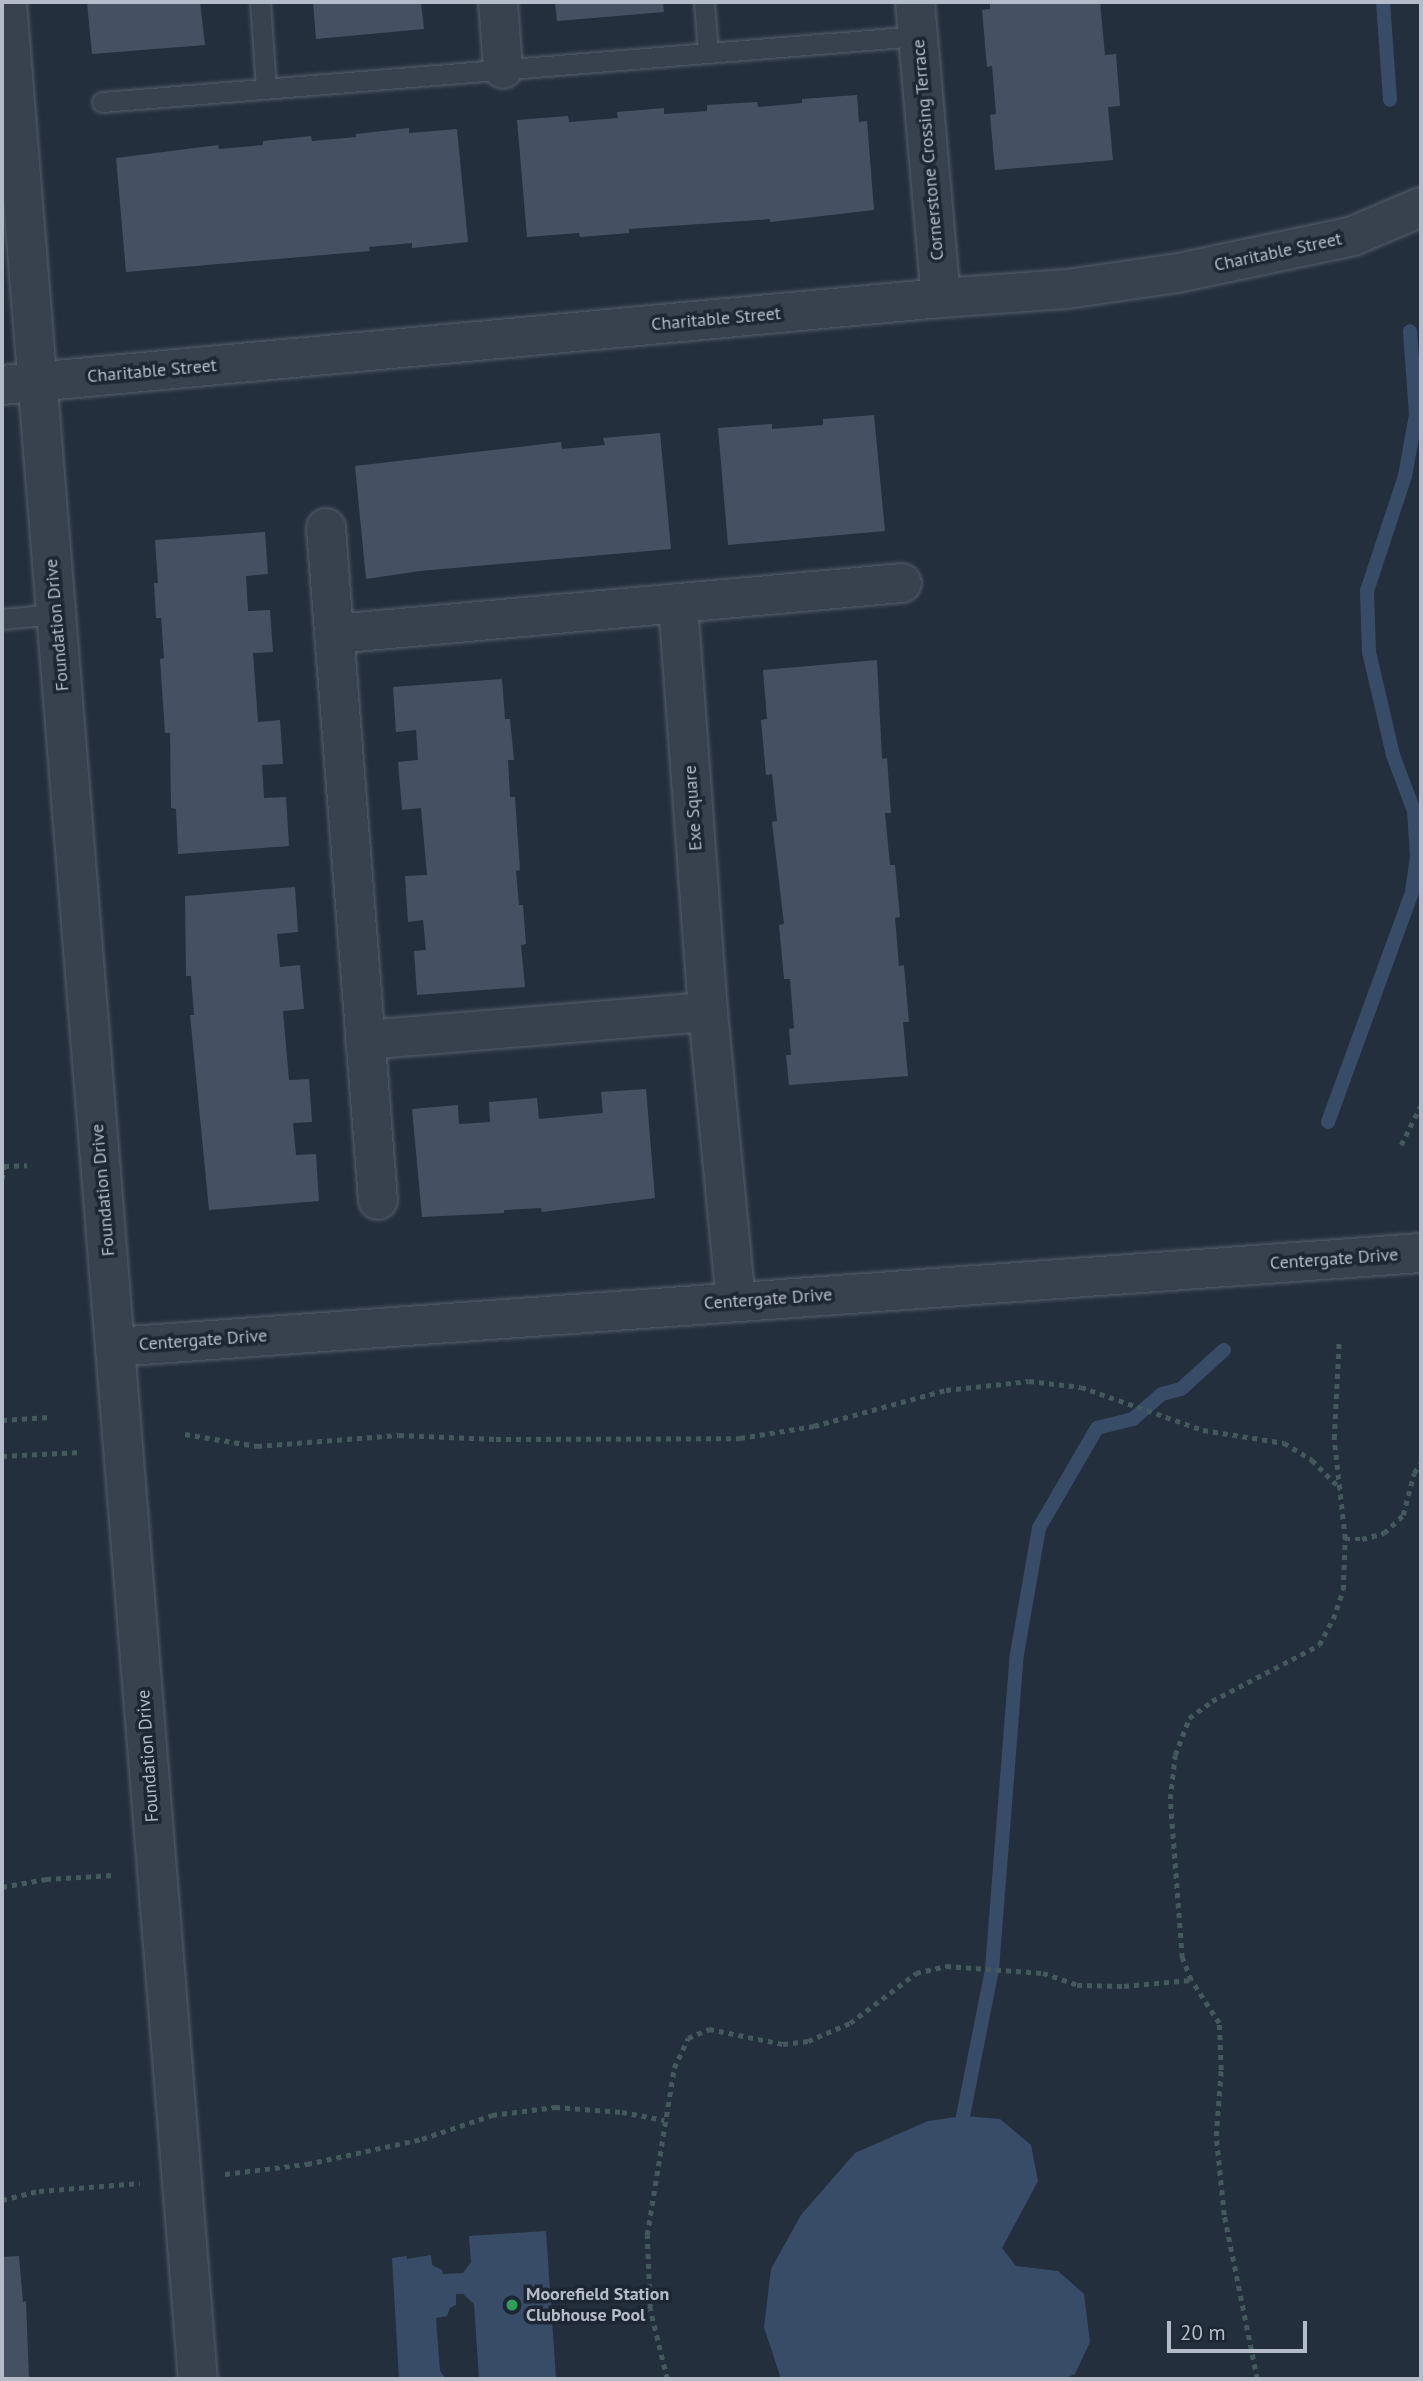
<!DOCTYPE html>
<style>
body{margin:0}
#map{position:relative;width:1423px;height:2381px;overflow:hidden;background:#242f3e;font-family:"PT Sans",sans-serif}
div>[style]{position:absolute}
.water>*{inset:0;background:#394c67}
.stream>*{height:14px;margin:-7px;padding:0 7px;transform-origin:7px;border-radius:7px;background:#394c67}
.building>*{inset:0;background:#455162}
.path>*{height:4.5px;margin-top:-2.25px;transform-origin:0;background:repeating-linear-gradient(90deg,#44595c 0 5px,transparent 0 10px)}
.roads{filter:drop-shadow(0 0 2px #565f6c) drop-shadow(0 0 2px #565f6c)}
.lane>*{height:19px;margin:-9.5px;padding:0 9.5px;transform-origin:9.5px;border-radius:9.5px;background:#38414e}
.street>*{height:38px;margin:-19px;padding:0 19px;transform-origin:19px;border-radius:19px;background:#38414e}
.dots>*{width:19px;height:19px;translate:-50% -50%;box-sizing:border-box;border:4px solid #1d2633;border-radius:50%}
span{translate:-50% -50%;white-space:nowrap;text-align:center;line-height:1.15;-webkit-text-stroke:7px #1d2633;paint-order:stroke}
.street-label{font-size:18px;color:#b4bcc9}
.poi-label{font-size:18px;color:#b4bcc9;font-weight:700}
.left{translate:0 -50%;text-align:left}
.frame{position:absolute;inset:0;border:4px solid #b4bcc9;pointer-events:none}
.scale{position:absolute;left:1167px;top:2321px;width:140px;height:32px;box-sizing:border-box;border:4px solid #b4bcc9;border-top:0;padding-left:9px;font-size:21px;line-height:24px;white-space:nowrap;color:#b4bcc9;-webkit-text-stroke:5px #1d2633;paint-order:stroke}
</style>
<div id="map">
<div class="water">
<i style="clip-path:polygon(963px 2116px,1000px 2119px,1031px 2145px,1038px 2181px,1002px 2248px,1016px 2266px,1058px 2271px,1084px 2294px,1090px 2342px,1075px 2374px,1063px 2379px,781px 2379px,764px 2327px,771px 2269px,801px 2215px,855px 2153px,928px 2121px)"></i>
<i style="clip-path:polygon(546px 2231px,556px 2379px,479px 2379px,474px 2304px,463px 2294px,456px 2294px,456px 2305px,450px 2308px,447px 2316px,436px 2318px,440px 2371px,446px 2379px,399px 2379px,392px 2258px,407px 2256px,407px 2259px,431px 2255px,432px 2265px,442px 2270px,443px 2274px,463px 2273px,471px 2262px,469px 2236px)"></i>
</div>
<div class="stream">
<i style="left:1383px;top:2px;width:98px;rotate:85.9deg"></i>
<i style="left:1328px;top:1122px;width:245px;rotate:-69.9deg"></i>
<i style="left:1412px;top:892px;width:36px;rotate:-82deg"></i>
<i style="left:1417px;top:856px;width:45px;rotate:-93.8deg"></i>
<i style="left:1414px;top:811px;width:60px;rotate:-110.6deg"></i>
<i style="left:1393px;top:755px;width:106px;rotate:-103.1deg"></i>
<i style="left:1369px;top:652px;width:61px;rotate:-91.9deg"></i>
<i style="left:1367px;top:591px;width:121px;rotate:-71.7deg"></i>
<i style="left:1405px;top:476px;width:62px;rotate:-79.8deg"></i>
<i style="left:1416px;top:415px;width:84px;rotate:-94.1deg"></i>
<i style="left:963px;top:2116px;width:150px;rotate:-78.8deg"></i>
<i style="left:992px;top:1969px;width:316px;rotate:-85.5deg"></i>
<i style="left:1017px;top:1654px;width:128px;rotate:-80.1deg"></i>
<i style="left:1039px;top:1528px;width:116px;rotate:-59.9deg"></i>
<i style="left:1097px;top:1428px;width:37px;rotate:-14deg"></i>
<i style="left:1133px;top:1419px;width:38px;rotate:-41deg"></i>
<i style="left:1162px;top:1394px;width:20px;rotate:-15deg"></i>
<i style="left:1181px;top:1389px;width:58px;rotate:-42.2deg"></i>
</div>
<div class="building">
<i style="clip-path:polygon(87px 2px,200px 2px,205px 45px,92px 54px)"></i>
<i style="clip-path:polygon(313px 2px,421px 2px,424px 29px,316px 39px)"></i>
<i style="clip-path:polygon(555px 2px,663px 2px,664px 12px,557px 21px)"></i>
<i style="clip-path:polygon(990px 2px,1100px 2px,1105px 55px,1116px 54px,1120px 106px,1108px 107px,1113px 160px,995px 170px,990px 115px,996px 114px,992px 66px,987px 67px,982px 10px,990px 9px)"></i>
<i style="clip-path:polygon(857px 95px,859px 122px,867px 121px,874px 210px,770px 222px,770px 219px,629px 229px,629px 233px,580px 237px,579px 233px,527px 237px,517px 120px,568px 116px,569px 122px,618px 118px,617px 112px,664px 108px,664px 114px,707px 111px,707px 105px,757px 102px,758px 107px,802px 103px,802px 99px)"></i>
<i style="clip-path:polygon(409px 128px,409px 133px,457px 129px,468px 242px,412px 248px,412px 243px,369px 247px,370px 251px,126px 272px,116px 158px,218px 145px,219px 149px,263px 145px,263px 141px,311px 136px,312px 141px,356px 137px,356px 134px)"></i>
<i style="clip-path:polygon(874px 415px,885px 531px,728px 545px,718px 428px,772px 424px,772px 429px,823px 425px,823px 419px)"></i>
<i style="clip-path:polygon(660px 433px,671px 549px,420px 571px,366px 579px,355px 466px,561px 442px,562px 449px,605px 445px,603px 438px)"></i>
<i style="clip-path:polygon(265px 532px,268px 574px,246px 576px,248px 611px,270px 610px,273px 652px,253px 653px,258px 722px,280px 720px,283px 764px,262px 765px,264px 798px,286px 797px,289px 846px,178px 854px,176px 809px,171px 808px,170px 733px,165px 733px,160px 659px,164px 658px,161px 618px,156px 618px,154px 583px,158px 583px,155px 540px)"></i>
<i style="clip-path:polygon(877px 660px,882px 759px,887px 758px,891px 813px,885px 813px,890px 865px,895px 865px,900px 917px,895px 918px,899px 966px,904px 965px,909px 1022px,903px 1022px,908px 1076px,789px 1085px,786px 1055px,791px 1055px,789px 1029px,794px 1028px,790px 979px,784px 979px,779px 925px,784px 924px,772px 822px,777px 821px,772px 774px,766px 775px,761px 720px,767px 719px,763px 670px)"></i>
<i style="clip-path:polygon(502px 679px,505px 719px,510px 719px,514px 760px,508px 760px,510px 797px,515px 797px,520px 870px,516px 871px,519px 905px,523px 905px,526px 944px,521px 945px,525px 987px,417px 995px,414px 951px,426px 950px,423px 920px,408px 922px,405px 876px,427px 875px,421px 808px,402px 810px,398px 762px,418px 760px,416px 730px,396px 732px,393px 687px)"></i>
<i style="clip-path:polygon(295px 887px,298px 932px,277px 934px,280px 967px,300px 965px,304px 1009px,283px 1011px,289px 1080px,309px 1079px,312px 1122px,293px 1123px,296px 1155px,316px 1154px,319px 1201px,209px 1210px,190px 1015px,194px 1015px,191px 976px,186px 976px,185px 896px)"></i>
<i style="clip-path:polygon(646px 1089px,655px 1198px,542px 1212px,541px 1208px,504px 1210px,504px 1213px,422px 1217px,412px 1109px,458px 1105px,459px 1124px,490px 1122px,489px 1102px,537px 1098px,539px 1119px,603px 1113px,601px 1092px)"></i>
<i style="clip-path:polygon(19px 2256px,23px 2302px,26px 2301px,29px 2379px,2px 2379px,2px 2257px)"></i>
</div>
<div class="path">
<i style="left:1401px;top:1145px;width:45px;rotate:-63.4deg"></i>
<i style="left:2px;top:1179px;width:13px;rotate:-81deg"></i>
<i style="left:4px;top:1166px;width:23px;rotate:-2deg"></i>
<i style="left:2px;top:1420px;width:47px;rotate:-3.7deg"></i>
<i style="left:185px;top:1434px;width:73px;rotate:9.5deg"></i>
<i style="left:257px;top:1446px;width:142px;rotate:-4.4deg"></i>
<i style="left:399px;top:1435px;width:97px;rotate:2.4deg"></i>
<i style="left:496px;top:1439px;width:244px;rotate:-0.2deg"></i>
<i style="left:740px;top:1438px;width:75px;rotate:-9.2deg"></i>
<i style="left:814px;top:1426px;width:137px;rotate:-15.3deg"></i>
<i style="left:946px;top:1390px;width:83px;rotate:-6.2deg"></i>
<i style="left:1029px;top:1381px;width:52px;rotate:6.6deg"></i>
<i style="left:1081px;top:1387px;width:129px;rotate:19.4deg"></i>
<i style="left:1203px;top:1430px;width:82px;rotate:9.1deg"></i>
<i style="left:1284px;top:1443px;width:33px;rotate:31deg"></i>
<i style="left:1312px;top:1460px;width:41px;rotate:45deg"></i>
<i style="left:2px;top:1456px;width:79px;rotate:-2.9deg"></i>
<i style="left:1345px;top:1539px;width:17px"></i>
<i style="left:1362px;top:1539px;width:23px;rotate:-15deg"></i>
<i style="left:1384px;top:1533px;width:26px;rotate:-43deg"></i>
<i style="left:1403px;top:1515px;width:43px;rotate:-75.3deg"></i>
<i style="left:1414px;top:1473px;width:12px;rotate:-55deg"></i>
<i style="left:2px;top:1887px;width:45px;rotate:-10.3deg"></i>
<i style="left:46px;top:1879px;width:68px;rotate:-3.4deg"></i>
<i style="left:225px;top:2174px;width:83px;rotate:-7deg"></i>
<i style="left:307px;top:2164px;width:118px;rotate:-12.3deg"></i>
<i style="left:422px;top:2139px;width:74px;rotate:-18.9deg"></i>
<i style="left:492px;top:2115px;width:64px;rotate:-7.2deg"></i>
<i style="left:555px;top:2107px;width:67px;rotate:4.3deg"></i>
<i style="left:622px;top:2112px;width:43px;rotate:10.8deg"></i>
<i style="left:2px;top:2200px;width:38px;rotate:-14deg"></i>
<i style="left:39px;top:2191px;width:101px;rotate:-4.5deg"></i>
<i style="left:667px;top:2379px;width:72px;rotate:-103.7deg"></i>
<i style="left:650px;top:2309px;width:74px;rotate:-92.3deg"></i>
<i style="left:647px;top:2235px;width:169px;rotate:-80.8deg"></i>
<i style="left:674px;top:2068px;width:33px;rotate:-65deg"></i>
<i style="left:688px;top:2038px;width:23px;rotate:-23deg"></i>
<i style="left:709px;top:2029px;width:76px;rotate:11.5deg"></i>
<i style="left:783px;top:2044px;width:25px;rotate:-7deg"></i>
<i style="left:808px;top:2041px;width:46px;rotate:-23.2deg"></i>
<i style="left:850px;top:2023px;width:83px;rotate:-37.1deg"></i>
<i style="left:916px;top:1973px;width:31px;rotate:-13deg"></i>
<i style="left:946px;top:1966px;width:97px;rotate:4.1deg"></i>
<i style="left:1043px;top:1973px;width:36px;rotate:19deg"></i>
<i style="left:1077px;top:1985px;width:47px;rotate:1.2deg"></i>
<i style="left:1124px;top:1986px;width:67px;rotate:-5.1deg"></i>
<i style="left:1257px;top:2379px;width:167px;rotate:-101.4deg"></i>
<i style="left:1224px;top:2215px;width:79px;rotate:-95.8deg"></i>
<i style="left:1216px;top:2136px;width:66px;rotate:-85.7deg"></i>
<i style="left:1221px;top:2070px;width:47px;rotate:-92.4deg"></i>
<i style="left:1219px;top:2023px;width:51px;rotate:-123.1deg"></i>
<i style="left:1191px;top:1980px;width:24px;rotate:-112deg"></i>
<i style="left:1182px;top:1958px;width:159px;rotate:-94.3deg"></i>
<i style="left:1170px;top:1799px;width:44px;rotate:-83.5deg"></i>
<i style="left:1175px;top:1755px;width:40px;rotate:-69deg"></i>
<i style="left:1189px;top:1718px;width:29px;rotate:-36deg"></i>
<i style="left:1212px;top:1701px;width:121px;rotate:-27.6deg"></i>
<i style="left:1319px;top:1645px;width:30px;rotate:-62deg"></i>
<i style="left:1333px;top:1619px;width:31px;rotate:-71deg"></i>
<i style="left:1343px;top:1590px;width:51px;rotate:-87.8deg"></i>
<i style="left:1345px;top:1539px;width:101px;rotate:-96.3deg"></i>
<i style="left:1334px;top:1439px;width:100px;rotate:-87.1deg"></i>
</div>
<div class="roads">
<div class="lane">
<i style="left:260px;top:2px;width:86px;rotate:86deg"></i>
<i style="left:704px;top:2px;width:50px;rotate:85.4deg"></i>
<i style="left:102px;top:102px;width:818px;rotate:-4.63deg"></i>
<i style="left:2px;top:619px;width:54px;rotate:-5.3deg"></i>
</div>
<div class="street">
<i style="left:7px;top:2px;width:2385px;rotate:85.41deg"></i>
<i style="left:498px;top:2px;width:67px;rotate:85.7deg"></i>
<i style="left:915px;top:2px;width:297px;rotate:85deg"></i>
<i style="left:2px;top:385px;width:943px;rotate:-5.29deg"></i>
<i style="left:941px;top:298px;width:126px;rotate:-4.1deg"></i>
<i style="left:1067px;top:289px;width:112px;rotate:-8.2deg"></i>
<i style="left:1178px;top:273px;width:179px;rotate:-11.9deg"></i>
<i style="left:1353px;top:236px;width:74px;rotate:-23.1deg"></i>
<i style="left:326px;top:528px;width:674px;rotate:85.58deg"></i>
<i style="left:678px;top:603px;width:410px;rotate:85.8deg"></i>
<i style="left:708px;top:1012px;width:290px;rotate:84.5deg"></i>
<i style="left:334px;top:634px;width:570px;rotate:-5.13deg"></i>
<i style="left:365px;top:1040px;width:344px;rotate:-4.7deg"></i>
<i style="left:115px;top:1347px;width:1309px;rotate:-4.12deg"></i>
</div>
</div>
<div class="dots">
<i style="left:512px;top:2305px;background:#2e9e5b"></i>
</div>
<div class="street-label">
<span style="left:928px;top:150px;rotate:-95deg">Cornerstone Crossing Terrace</span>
<span style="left:1278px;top:252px;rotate:-12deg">Charitable Street</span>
<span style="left:716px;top:319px;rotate:-5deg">Charitable Street</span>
<span style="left:152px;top:371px;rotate:-5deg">Charitable Street</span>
<span style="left:57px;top:625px;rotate:-95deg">Foundation Drive</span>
<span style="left:693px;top:808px;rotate:-94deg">Exe Square</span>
<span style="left:103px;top:1190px;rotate:-95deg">Foundation Drive</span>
<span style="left:1334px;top:1259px;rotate:-4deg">Centergate Drive</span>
<span style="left:768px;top:1299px;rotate:-4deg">Centergate Drive</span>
<span style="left:203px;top:1340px;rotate:-4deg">Centergate Drive</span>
<span style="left:148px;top:1756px;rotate:-94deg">Foundation Drive</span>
</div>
<div class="poi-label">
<span class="left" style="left:526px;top:2305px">Moorefield Station<br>Clubhouse Pool</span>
</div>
<div class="frame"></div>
<div class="scale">20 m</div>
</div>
